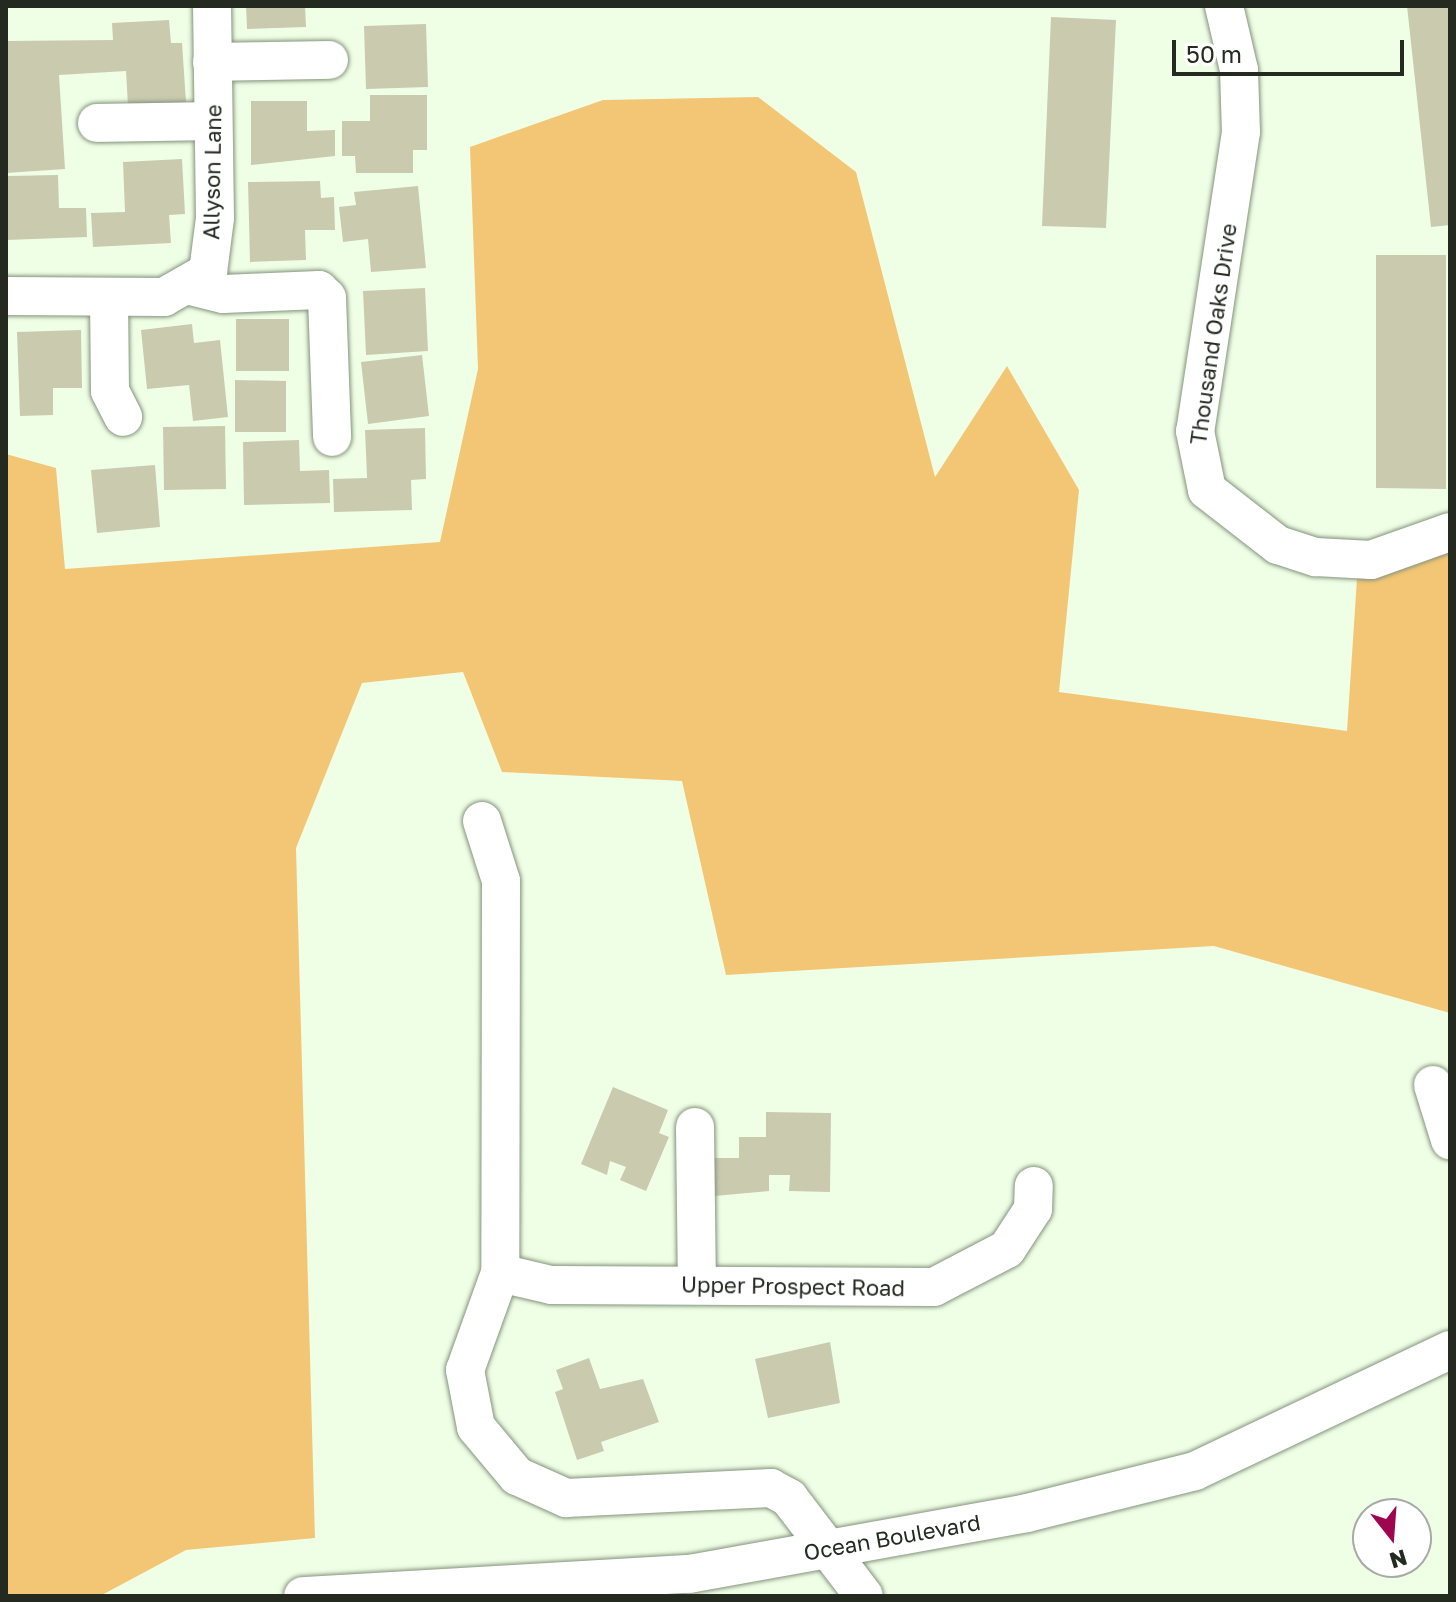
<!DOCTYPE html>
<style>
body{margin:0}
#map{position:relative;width:1456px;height:1602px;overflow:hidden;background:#efffe6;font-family:"Golos Text",sans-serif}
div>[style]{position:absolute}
.green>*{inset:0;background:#f3c675}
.building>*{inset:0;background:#cacaaf}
.roads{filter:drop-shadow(0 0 2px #85937d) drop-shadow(0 0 2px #85937d)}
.minor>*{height:38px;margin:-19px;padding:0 19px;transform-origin:19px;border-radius:19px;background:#fff}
span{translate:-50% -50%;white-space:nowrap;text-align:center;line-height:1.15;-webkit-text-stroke:7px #fff;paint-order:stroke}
.street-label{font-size:22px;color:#252a21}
.frame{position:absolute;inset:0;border:8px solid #252a21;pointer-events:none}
.north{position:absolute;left:1352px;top:1498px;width:80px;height:80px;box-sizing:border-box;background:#fff;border:2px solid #a8aaa6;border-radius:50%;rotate:163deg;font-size:22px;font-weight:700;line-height:32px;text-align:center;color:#252a21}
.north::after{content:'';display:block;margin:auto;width:28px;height:36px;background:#9e0650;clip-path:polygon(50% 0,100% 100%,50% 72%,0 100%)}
.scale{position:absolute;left:1172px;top:40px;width:232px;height:36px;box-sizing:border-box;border:4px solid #252a21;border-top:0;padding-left:10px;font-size:24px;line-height:28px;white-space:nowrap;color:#252a21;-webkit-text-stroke:6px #fff;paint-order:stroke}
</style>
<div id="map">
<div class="green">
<i style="clip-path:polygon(758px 97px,856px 172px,935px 477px,1007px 366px,1079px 490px,1059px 692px,1347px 731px,1358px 563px,1450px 541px,1450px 1013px,1214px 946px,726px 975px,682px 781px,502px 772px,463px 672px,362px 683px,296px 848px,315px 1538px,186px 1550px,100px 1596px,6px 1596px,6px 454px,56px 468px,65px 569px,440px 542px,478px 369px,470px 147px,603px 100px)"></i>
</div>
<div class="building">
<i style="clip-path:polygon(246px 6px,305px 6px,306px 27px,247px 29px)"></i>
<i style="clip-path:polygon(1407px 6px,1450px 6px,1450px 225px,1431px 227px)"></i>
<i style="clip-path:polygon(1051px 17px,1116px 20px,1106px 228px,1042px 226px)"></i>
<i style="clip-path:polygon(169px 20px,171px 43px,182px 43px,186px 102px,128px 106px,126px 71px,59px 75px,65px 169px,6px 173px,6px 41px,113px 40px,112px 23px)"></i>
<i style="clip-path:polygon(426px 24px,428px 87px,366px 89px,364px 26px)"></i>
<i style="clip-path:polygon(370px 95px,427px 95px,427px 150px,413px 150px,413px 173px,356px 173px,355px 156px,342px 156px,342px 121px,370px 121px)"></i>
<i style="clip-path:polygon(251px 101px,307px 101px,307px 131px,335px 130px,335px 156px,251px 165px)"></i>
<i style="clip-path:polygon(182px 159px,185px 214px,169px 215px,171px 243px,93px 247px,91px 213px,125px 212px,123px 162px)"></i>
<i style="clip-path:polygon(58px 175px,59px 208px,86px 208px,87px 237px,6px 240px,6px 176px)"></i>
<i style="clip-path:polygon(320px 181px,321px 198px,334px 197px,335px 230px,305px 230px,306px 260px,250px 262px,248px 182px)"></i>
<i style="clip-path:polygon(418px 186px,426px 268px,371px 272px,368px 239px,343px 242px,339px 207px,356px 205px,354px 192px)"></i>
<i style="clip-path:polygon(1376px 255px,1446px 255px,1446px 489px,1376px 488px)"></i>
<i style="clip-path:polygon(425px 288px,428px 351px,366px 355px,363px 291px)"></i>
<i style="clip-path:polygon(236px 319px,289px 319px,289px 371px,236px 371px)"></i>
<i style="clip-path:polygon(192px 324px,194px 343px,220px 340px,228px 417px,193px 421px,189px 385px,147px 389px,141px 330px)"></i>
<i style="clip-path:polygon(81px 330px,82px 388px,53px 388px,53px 415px,20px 416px,17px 332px)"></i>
<i style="clip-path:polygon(422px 355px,429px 416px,368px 424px,361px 362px)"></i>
<i style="clip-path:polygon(235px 380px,286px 381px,286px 432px,235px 432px)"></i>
<i style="clip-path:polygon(225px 426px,226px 489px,164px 490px,163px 427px)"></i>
<i style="clip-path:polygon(425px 428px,426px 479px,411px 480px,412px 510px,334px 512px,333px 479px,367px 478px,365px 430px)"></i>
<i style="clip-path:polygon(299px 440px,300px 471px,329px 470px,330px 503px,244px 505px,243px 442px)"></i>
<i style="clip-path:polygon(155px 465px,160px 527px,97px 533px,91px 470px)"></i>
<i style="clip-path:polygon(613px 1087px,668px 1110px,659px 1133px,669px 1137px,646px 1191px,620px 1180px,626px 1167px,610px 1161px,607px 1175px,581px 1164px)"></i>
<i style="clip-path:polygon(766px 1112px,831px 1113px,830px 1192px,789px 1191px,790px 1175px,769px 1175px,769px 1191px,704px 1197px,705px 1158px,739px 1158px,739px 1137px,766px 1137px)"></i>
<i style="clip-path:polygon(830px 1342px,840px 1403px,768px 1418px,755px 1359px)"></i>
<i style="clip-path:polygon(589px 1358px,600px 1389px,643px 1379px,659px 1422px,601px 1442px,604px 1451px,577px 1460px,555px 1392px,563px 1389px,556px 1370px)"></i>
</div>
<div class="roads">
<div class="minor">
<i style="left:1224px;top:6px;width:66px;rotate:76.8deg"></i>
<i style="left:1239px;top:70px;width:62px;rotate:88.2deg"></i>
<i style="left:1241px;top:132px;width:303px;rotate:98.7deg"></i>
<i style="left:1195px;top:431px;width:60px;rotate:78.5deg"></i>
<i style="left:1207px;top:490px;width:90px;rotate:37.8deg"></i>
<i style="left:1278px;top:545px;width:40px;rotate:18deg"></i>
<i style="left:1316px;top:557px;width:55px;rotate:3.1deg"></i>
<i style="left:1371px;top:560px;width:84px;rotate:-19.5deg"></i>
<i style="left:212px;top:62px;width:117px;rotate:-1deg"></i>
<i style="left:97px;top:123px;width:116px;rotate:-1deg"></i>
<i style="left:191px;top:286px;width:33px;rotate:14deg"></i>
<i style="left:223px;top:294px;width:96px;rotate:-2.4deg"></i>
<i style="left:319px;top:290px;width:11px;rotate:45deg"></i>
<i style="left:327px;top:298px;width:139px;rotate:87.9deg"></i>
<i style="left:6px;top:296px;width:158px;rotate:0.4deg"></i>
<i style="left:164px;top:297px;width:51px;rotate:-29.6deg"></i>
<i style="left:208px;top:272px;width:54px;rotate:-82.6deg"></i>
<i style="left:215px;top:218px;width:212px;rotate:-90.8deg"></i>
<i style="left:109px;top:297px;width:94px;rotate:89.4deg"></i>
<i style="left:110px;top:391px;width:29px;rotate:63deg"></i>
<i style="left:482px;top:821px;width:63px;rotate:72.4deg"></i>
<i style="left:501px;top:881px;width:392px;rotate:90.1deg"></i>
<i style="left:500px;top:1273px;width:103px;rotate:109.8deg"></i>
<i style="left:465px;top:1370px;width:58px;rotate:79.1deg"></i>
<i style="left:476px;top:1427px;width:64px;rotate:50.1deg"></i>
<i style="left:517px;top:1476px;width:54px;rotate:24.2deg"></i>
<i style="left:566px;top:1498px;width:205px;rotate:-2.8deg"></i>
<i style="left:771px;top:1488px;width:21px;rotate:29deg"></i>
<i style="left:789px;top:1498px;width:123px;rotate:52.6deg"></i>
<i style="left:1433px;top:1085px;width:58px;rotate:72.8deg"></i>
<i style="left:695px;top:1127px;width:158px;rotate:89.3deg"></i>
<i style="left:500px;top:1273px;width:52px;rotate:13.2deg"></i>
<i style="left:551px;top:1285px;width:383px;rotate:0.3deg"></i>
<i style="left:934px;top:1287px;width:82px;rotate:-27.5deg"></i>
<i style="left:1007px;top:1249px;width:48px;rotate:-57deg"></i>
<i style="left:1033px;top:1209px;width:23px;rotate:-88deg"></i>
<i style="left:303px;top:1596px;width:387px;rotate:-3.3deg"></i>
<i style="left:689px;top:1574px;width:343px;rotate:-10.2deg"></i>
<i style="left:1027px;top:1513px;width:173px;rotate:-14deg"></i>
<i style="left:1195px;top:1471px;width:282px;rotate:-25.4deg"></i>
</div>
</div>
<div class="street-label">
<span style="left:212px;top:172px;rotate:-89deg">Allyson Lane</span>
<span style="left:1213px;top:334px;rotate:-82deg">Thousand Oaks Drive</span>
<span style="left:793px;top:1286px;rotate:1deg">Upper Prospect Road</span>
<span style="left:892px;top:1537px;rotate:-10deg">Ocean Boulevard</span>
</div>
<div class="frame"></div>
<div class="north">N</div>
<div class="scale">50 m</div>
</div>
